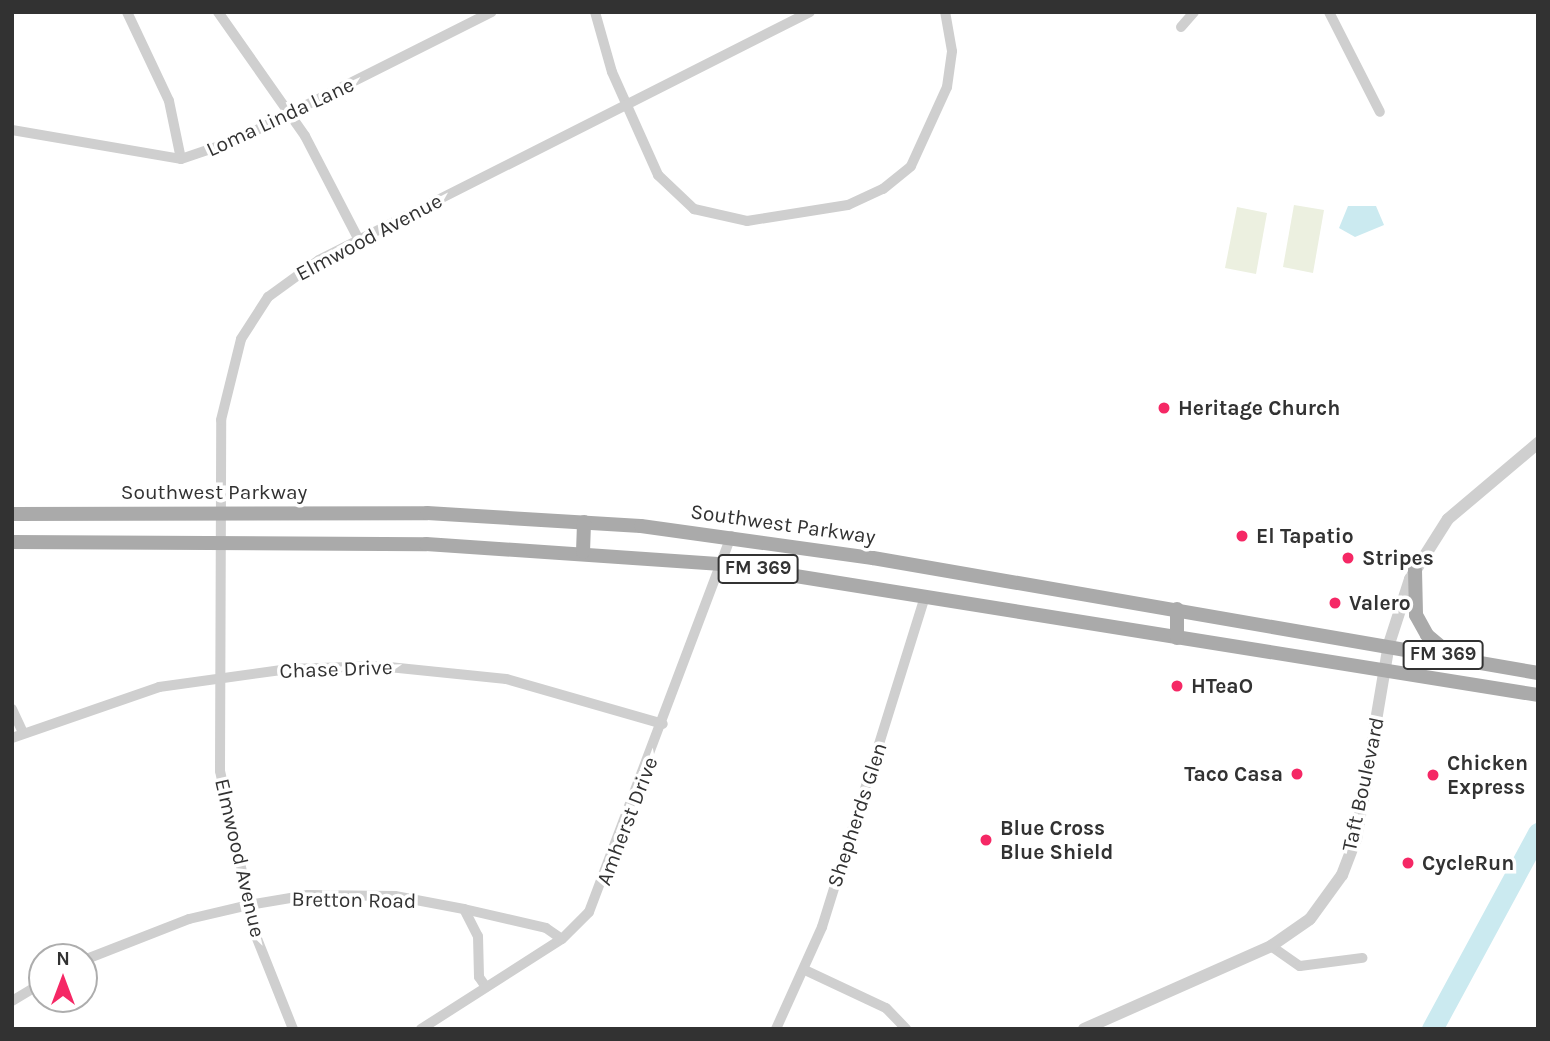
<!DOCTYPE html>
<style>
body{margin:0}
#map{position:relative;width:1550px;height:1041px;overflow:hidden;background:#fff;font-family:Karla,sans-serif}
div>[style]{position:absolute}
.green>*{inset:0;background:#ecf0e0}
.water>*{inset:0;background:#cbeaf0}
.river>*{height:21px;margin:-10.5px;padding:0 10.5px;transform-origin:10.5px;border-radius:10.5px;background:#cbeaf0}
.minor>*{height:10px;margin:-5px;padding:0 5px;transform-origin:5px;border-radius:5px;background:#cfcfcf}
.tertiary>*{height:12px;margin:-6px;padding:0 6px;transform-origin:6px;border-radius:6px;background:#cfcfcf}
.primary>*{height:14px;margin:-7px;padding:0 7px;transform-origin:7px;border-radius:7px;background:#aaa}
.dots>*{width:19px;height:19px;translate:-50% -50%;box-sizing:border-box;border:4px solid #fff;border-radius:50%}
span{translate:-50% -50%;white-space:nowrap;text-align:center;line-height:1.15;-webkit-text-stroke:7px #fff;paint-order:stroke}
.shield-label span{padding:2px 5px;background:#fff;border:2px solid;border-radius:5px;-webkit-text-stroke-width:0}
.shield-label{font-size:19px;color:#323232;font-weight:700}
.street-label{font-size:21px;color:#323232}
.poi-label{font-size:21px;color:#323232;font-weight:700}
.left{translate:0 -50%;text-align:left}
.right{translate:-100% -50%;text-align:right}
.frame{position:absolute;inset:0;border:14px solid #323232;pointer-events:none}
.north{position:absolute;left:28px;top:943px;width:70px;height:70px;box-sizing:border-box;background:#fff;border:2px solid #adadad;border-radius:50%;rotate:0deg;font-size:19px;font-weight:700;line-height:28px;text-align:center;color:#323232}
.north::after{content:'';display:block;margin:auto;width:24px;height:32px;background:#f52865;clip-path:polygon(50% 0,100% 100%,50% 72%,0 100%)}
</style>
<div id="map">
<div class="green">
<i style="clip-path:polygon(1294px 205px,1324px 210px,1313px 273px,1283px 267px)"></i>
<i style="clip-path:polygon(1237px 207px,1267px 213px,1256px 274px,1225px 268px)"></i>
</div>
<div class="water">
<i style="clip-path:polygon(1348px 206px,1376px 206px,1384px 225px,1355px 237px,1339px 228px)"></i>
</div>
<div class="river">
<i style="left:1432px;top:1029px;width:223px;rotate:-61.6deg"></i>
</div>
<div class="minor">
<i style="left:127px;top:12px;width:98px;rotate:64.7deg"></i>
<i style="left:169px;top:101px;width:59px;rotate:78.3deg"></i>
<i style="left:218px;top:12px;width:151px;rotate:54.9deg"></i>
<i style="left:305px;top:136px;width:117px;rotate:62.6deg"></i>
<i style="left:595px;top:12px;width:62px;rotate:74.2deg"></i>
<i style="left:612px;top:72px;width:113px;rotate:65.9deg"></i>
<i style="left:658px;top:175px;width:50px;rotate:43.4deg"></i>
<i style="left:694px;top:209px;width:54px;rotate:12.8deg"></i>
<i style="left:747px;top:221px;width:102px;rotate:-9deg"></i>
<i style="left:848px;top:205px;width:38px;rotate:-25deg"></i>
<i style="left:883px;top:189px;width:36px;rotate:-39deg"></i>
<i style="left:911px;top:166px;width:87px;rotate:-65.5deg"></i>
<i style="left:947px;top:87px;width:36px;rotate:-82deg"></i>
<i style="left:952px;top:51px;width:40px;rotate:-100deg"></i>
<i style="left:1329px;top:12px;width:112px;rotate:63deg"></i>
<i style="left:1181px;top:27px;width:20px;rotate:-49deg"></i>
<i style="left:12px;top:130px;width:171px;rotate:9.7deg"></i>
<i style="left:181px;top:159px;width:59px;rotate:-18.7deg"></i>
<i style="left:237px;top:140px;width:285px;rotate:-26.7deg"></i>
<i style="left:12px;top:709px;width:26px;rotate:65deg"></i>
<i style="left:12px;top:738px;width:156px;rotate:-19.1deg"></i>
<i style="left:159px;top:687px;width:131px;rotate:-7.9deg"></i>
<i style="left:289px;top:669px;width:90px;rotate:-1.9deg"></i>
<i style="left:379px;top:666px;width:128px;rotate:5.8deg"></i>
<i style="left:506px;top:679px;width:163px;rotate:16deg"></i>
<i style="left:464px;top:909px;width:84px;rotate:13deg"></i>
<i style="left:546px;top:928px;width:19px;rotate:35deg"></i>
<i style="left:1271px;top:946px;width:35px;rotate:35deg"></i>
<i style="left:1300px;top:966px;width:63px;rotate:-7.4deg"></i>
<i style="left:84px;top:960px;width:113px;rotate:-21.3deg"></i>
<i style="left:189px;top:919px;width:62px;rotate:-13.1deg"></i>
<i style="left:249px;top:905px;width:60px;rotate:-9.6deg"></i>
<i style="left:308px;top:895px;width:87px;rotate:0.7deg"></i>
<i style="left:395px;top:896px;width:70px;rotate:10.7deg"></i>
<i style="left:464px;top:909px;width:30px;rotate:63deg"></i>
<i style="left:478px;top:936px;width:41px;rotate:88.6deg"></i>
<i style="left:479px;top:977px;width:12px;rotate:55deg"></i>
<i style="left:807px;top:971px;width:87px;rotate:25.1deg"></i>
<i style="left:886px;top:1008px;width:29px;rotate:46deg"></i>
<i style="left:12px;top:1001px;width:35px;rotate:-31deg"></i>
<i style="left:293px;top:1029px;width:100px;rotate:-111.7deg"></i>
<i style="left:256px;top:936px;width:169px;rotate:-102.3deg"></i>
<i style="left:220px;top:771px;width:351px;rotate:-89.8deg"></i>
<i style="left:221px;top:420px;width:83px;rotate:-76.1deg"></i>
<i style="left:241px;top:339px;width:50px;rotate:-57.3deg"></i>
<i style="left:268px;top:297px;width:63px;rotate:-36deg"></i>
<i style="left:319px;top:260px;width:550px;rotate:-26.8deg"></i>
<i style="left:421px;top:1029px;width:167px;rotate:-32.6deg"></i>
<i style="left:562px;top:939px;width:38px;rotate:-45deg"></i>
<i style="left:589px;top:912px;width:402px;rotate:-69.3deg"></i>
<i style="left:776px;top:1029px;width:112px;rotate:-65.7deg"></i>
<i style="left:822px;top:927px;width:346px;rotate:-72.7deg"></i>
</div>
<div class="tertiary">
<i style="left:1084px;top:1029px;width:205px;rotate:-23.9deg"></i>
<i style="left:1271px;top:946px;width:47px;rotate:-34.7deg"></i>
<i style="left:1310px;top:919px;width:54px;rotate:-54deg"></i>
<i style="left:1342px;top:875px;width:39px;rotate:-69deg"></i>
<i style="left:1356px;top:839px;width:198px;rotate:-80.4deg"></i>
<i style="left:1389px;top:644px;width:68px;rotate:-72.1deg"></i>
<i style="left:1410px;top:579px;width:71px;rotate:-57.7deg"></i>
<i style="left:1448px;top:519px;width:118px;rotate:-40.2deg"></i>
</div>
<div class="primary">
<i style="left:12px;top:514px;width:415px;rotate:-0.1deg"></i>
<i style="left:427px;top:513px;width:214px;rotate:3.5deg"></i>
<i style="left:641px;top:526px;width:234px;rotate:7.9deg"></i>
<i style="left:873px;top:558px;width:675px;rotate:9.81deg"></i>
<i style="left:12px;top:542px;width:414px;rotate:0.3deg"></i>
<i style="left:426px;top:544px;width:296px;rotate:3.9deg"></i>
<i style="left:721px;top:564px;width:827px;rotate:9.11deg"></i>
<i style="left:583px;top:552px;width:30px;rotate:-88deg"></i>
<i style="left:1415px;top:570px;width:45px;rotate:88.7deg"></i>
<i style="left:1416px;top:615px;width:23px;rotate:61deg"></i>
<i style="left:1427px;top:635px;width:30px;rotate:40deg"></i>
<i style="left:1177px;top:638px;width:29px;rotate:-90deg"></i>
</div>
<div class="dots">
<i style="left:1164px;top:408px;background:#f52865"></i>
<i style="left:1242px;top:536px;background:#f52865"></i>
<i style="left:1348px;top:558px;background:#f52865"></i>
<i style="left:1335px;top:603px;background:#f52865"></i>
<i style="left:1177px;top:686px;background:#f52865"></i>
<i style="left:1297px;top:774px;background:#f52865"></i>
<i style="left:1433px;top:775px;background:#f52865"></i>
<i style="left:986px;top:840px;background:#f52865"></i>
<i style="left:1408px;top:863px;background:#f52865"></i>
</div>
<div class="shield-label">
<span style="left:758px;top:569px">FM 369</span>
<span style="left:1443px;top:655px">FM 369</span>
</div>
<div class="street-label">
<span style="left:280px;top:117px;rotate:-25deg">Loma Linda Lane</span>
<span style="left:369px;top:237px;rotate:-28deg">Elmwood Avenue</span>
<span style="left:214px;top:492px">Southwest Parkway</span>
<span style="left:783px;top:524px;rotate:8deg">Southwest Parkway</span>
<span style="left:336px;top:669px;rotate:-2deg">Chase Drive</span>
<span style="left:1363px;top:784px;rotate:-78deg">Taft Boulevard</span>
<span style="left:857px;top:815px;rotate:-72deg">Shepherds Glen</span>
<span style="left:627px;top:821px;rotate:-69deg">Amherst Drive</span>
<span style="left:240px;top:858px;rotate:77deg">Elmwood Avenue</span>
<span style="left:354px;top:900px;rotate:1deg">Bretton Road</span>
</div>
<div class="poi-label">
<span class="left" style="left:1178px;top:408px">Heritage Church</span>
<span class="left" style="left:1256px;top:536px">El Tapatio</span>
<span class="left" style="left:1362px;top:558px">Stripes</span>
<span class="left" style="left:1349px;top:603px">Valero</span>
<span class="left" style="left:1191px;top:686px">HTeaO</span>
<span class="left" style="left:1447px;top:775px">Chicken<br>Express</span>
<span class="right" style="left:1283px;top:774px">Taco Casa</span>
<span class="left" style="left:1000px;top:840px">Blue Cross<br>Blue Shield</span>
<span class="left" style="left:1422px;top:863px">CycleRun</span>
</div>
<div class="frame"></div>
<div class="north">N</div>
</div>
